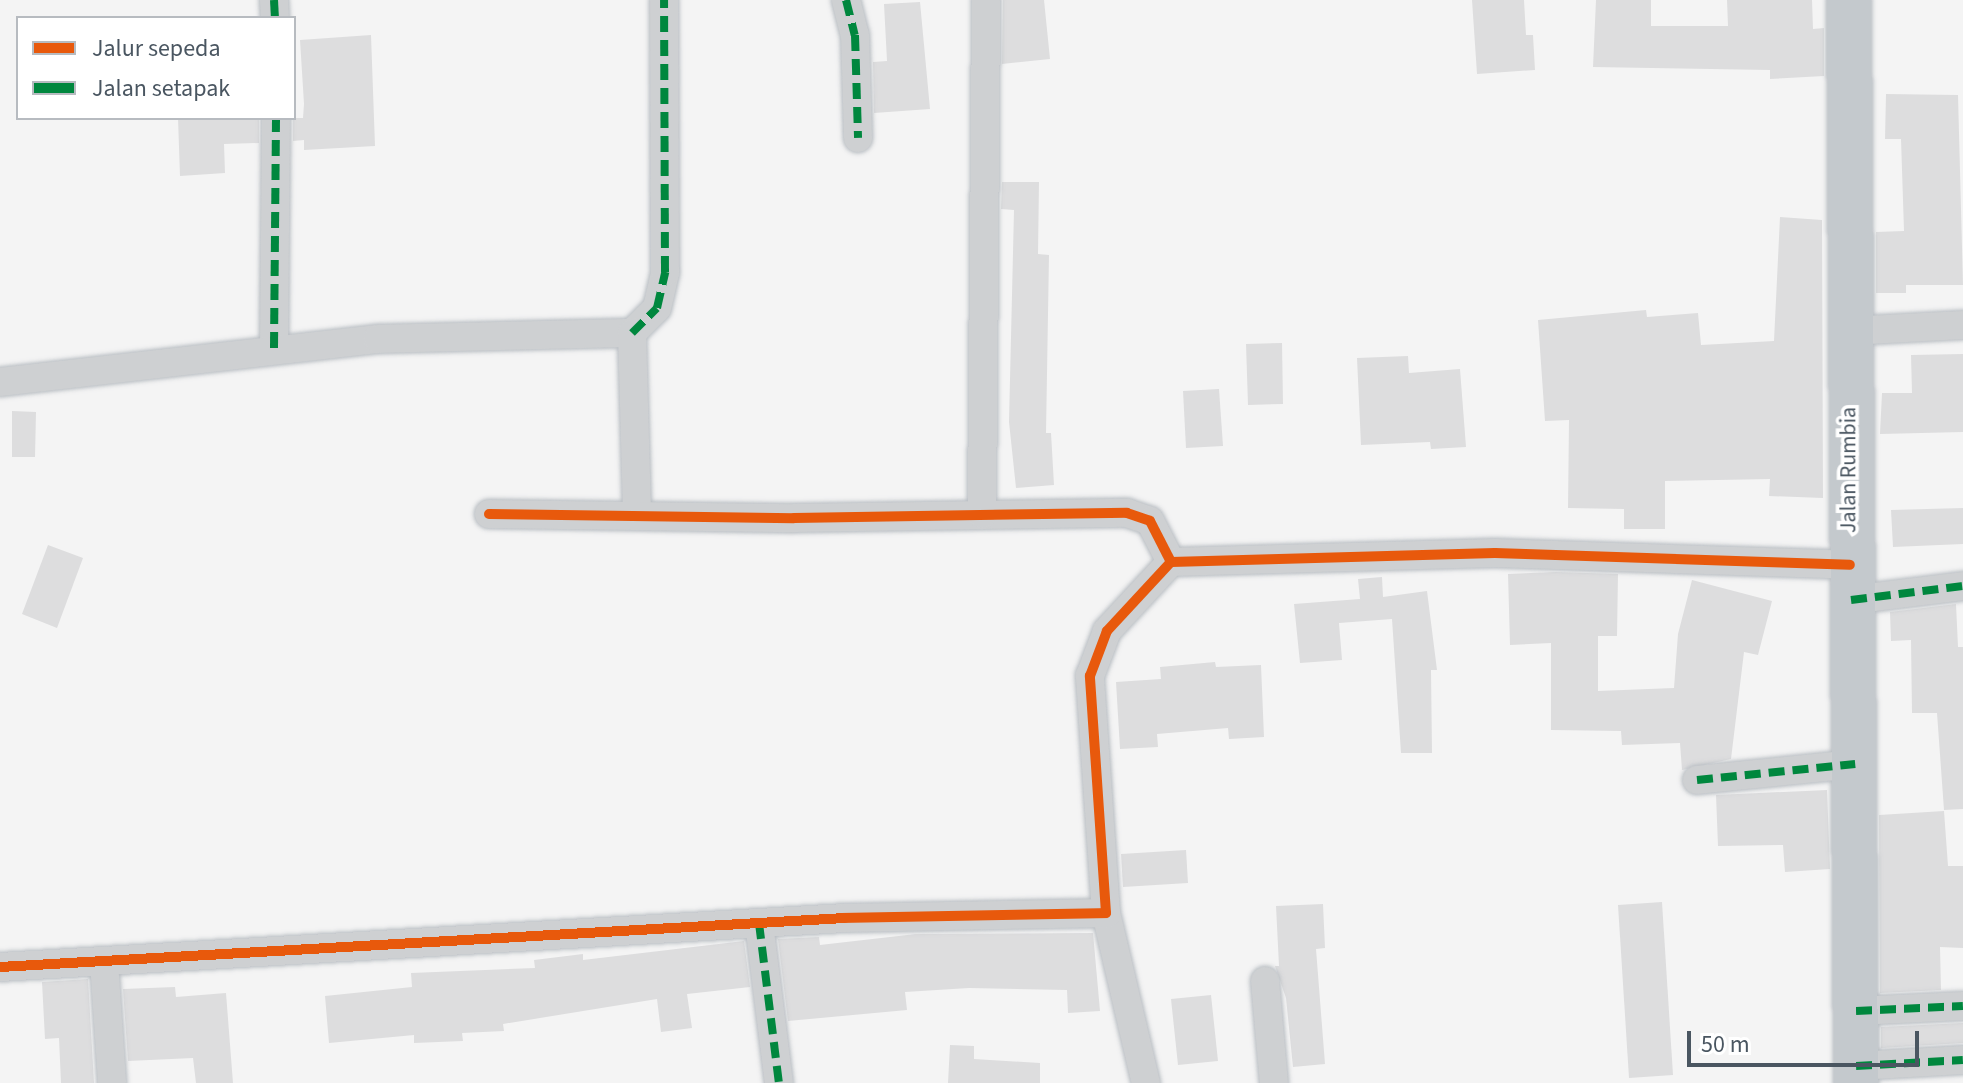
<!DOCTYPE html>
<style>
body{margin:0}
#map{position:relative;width:1963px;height:1083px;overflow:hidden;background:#f4f4f4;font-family:"Source Sans 3",sans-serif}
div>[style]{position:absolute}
.building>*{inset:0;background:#ddddde}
.roads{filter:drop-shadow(0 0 2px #b9bec3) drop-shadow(0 0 2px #b9bec3)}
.minor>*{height:28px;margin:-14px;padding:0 14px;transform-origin:14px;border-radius:14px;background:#ced0d2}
.trunk>*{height:44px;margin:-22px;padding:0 22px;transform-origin:22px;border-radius:22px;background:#c4c9cd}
.quiet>*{height:8px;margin-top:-4px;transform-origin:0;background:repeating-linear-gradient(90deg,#00873e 0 16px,transparent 0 24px)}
.cycleway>*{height:10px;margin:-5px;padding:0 5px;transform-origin:5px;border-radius:5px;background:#e8590c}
span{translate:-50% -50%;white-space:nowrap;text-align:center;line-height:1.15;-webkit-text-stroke:7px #fff;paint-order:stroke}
.street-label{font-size:22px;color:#4a5661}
.legend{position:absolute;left:16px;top:16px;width:280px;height:104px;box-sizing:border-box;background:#fff;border:2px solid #b7bbc0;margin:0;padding:10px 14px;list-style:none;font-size:24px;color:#4a5661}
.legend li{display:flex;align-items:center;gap:16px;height:40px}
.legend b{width:40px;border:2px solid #b7bbc0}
.scale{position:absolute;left:1687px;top:1031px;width:232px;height:36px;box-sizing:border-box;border:4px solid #4a5661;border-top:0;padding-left:10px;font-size:24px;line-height:28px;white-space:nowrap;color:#4a5661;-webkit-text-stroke:6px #fff;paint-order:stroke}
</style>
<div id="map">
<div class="building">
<i style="clip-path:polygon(1003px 0,1044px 0,1050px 59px,1002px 64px)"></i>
<i style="clip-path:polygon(1472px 0,1524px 0,1526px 35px,1533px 35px,1535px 70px,1477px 74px)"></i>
<i style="clip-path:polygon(1596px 0,1651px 0,1651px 26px,1728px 26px,1727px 0,1812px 0,1813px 29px,1824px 28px,1824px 76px,1770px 79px,1770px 70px,1593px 67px)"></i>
<i style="clip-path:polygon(920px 2px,930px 109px,874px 113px,873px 62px,887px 61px,884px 4px)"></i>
<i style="clip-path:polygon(371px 35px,375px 146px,304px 150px,304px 140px,293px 141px,293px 118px,303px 118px,304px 104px,300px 40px)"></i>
<i style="clip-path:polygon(1886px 94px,1958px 95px,1963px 285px,1906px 285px,1906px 293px,1876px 293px,1876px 232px,1904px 231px,1901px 139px,1885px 139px)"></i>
<i style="clip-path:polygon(178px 118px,259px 118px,259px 143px,224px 144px,225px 173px,180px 176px)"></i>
<i style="clip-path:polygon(1002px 182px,1039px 182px,1038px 254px,1049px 255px,1046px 433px,1051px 433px,1054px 485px,1016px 488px,1009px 422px,1014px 210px,1001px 209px)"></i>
<i style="clip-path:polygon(1780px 217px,1822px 220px,1823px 498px,1769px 496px,1770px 479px,1665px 481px,1665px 529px,1624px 529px,1624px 509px,1568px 508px,1569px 420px,1545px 421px,1538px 320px,1646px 310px,1647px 317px,1698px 313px,1701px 345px,1774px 341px)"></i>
<i style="clip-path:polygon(1282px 343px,1283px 404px,1248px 405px,1246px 344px)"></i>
<i style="clip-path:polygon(1963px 354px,1963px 432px,1880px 434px,1882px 393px,1912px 393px,1911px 355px)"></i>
<i style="clip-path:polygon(1408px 356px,1409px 373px,1460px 369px,1466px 447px,1431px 449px,1430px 442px,1361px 445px,1357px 358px)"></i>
<i style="clip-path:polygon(1219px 389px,1223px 446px,1186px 448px,1183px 391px)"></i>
<i style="clip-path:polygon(12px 411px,36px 412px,35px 457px,12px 457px)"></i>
<i style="clip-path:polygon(1963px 508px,1963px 544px,1893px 547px,1891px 510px)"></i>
<i style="clip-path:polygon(48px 545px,83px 558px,57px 628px,22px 614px)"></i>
<i style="clip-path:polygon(1556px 572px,1618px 574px,1617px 636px,1598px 636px,1598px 691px,1674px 688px,1678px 634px,1692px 580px,1772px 601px,1758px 655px,1744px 652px,1731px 759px,1682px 770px,1680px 743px,1622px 745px,1621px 731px,1551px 730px,1551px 643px,1510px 645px,1508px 574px)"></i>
<i style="clip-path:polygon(1382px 577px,1383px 597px,1427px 591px,1437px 670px,1431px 670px,1432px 753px,1401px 753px,1392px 619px,1339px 623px,1342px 660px,1300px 663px,1294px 604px,1360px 599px,1358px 579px)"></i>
<i style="clip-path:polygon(1956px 604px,1958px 647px,1963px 647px,1963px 809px,1944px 810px,1937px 713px,1912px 713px,1911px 640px,1891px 641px,1890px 612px)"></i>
<i style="clip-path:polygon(1215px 662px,1216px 667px,1261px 665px,1264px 737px,1229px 739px,1228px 728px,1157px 734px,1158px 747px,1120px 749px,1116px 682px,1161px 679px,1160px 667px)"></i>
<i style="clip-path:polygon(1827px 790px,1830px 869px,1785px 872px,1783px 845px,1718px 846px,1716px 795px)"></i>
<i style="clip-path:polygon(1944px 811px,1948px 866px,1963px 866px,1963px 948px,1940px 947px,1941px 990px,1880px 993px,1879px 815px)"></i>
<i style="clip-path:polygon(1186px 850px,1188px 883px,1123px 887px,1121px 854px)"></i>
<i style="clip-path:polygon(1662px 902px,1673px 1075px,1629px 1078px,1618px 905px)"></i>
<i style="clip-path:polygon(1323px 904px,1325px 948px,1316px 949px,1325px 1064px,1293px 1067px,1286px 998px,1275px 966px,1279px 966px,1276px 906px)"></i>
<i style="clip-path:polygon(1093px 933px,1100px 1011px,1068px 1013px,1067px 990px,969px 988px,905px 992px,907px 1010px,788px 1021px,778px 939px,819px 937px,820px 945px,916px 934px)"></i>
<i style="clip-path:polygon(744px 941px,750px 987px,687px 994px,692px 1028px,661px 1032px,657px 999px,503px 1024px,504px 1031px,462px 1033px,463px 1041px,414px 1043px,414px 1035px,329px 1043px,325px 996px,412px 987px,411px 973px,535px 968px,534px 960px,583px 954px,583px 960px)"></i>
<i style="clip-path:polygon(88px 979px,94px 1083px,61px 1083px,59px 1038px,45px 1039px,42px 982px)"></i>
<i style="clip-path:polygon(175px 987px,176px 997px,226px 993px,233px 1083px,196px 1083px,193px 1058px,128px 1061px,123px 989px)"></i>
<i style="clip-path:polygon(1211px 995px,1218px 1061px,1178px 1065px,1171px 999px)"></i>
<i style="clip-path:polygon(1963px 1023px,1963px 1043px,1881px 1048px,1881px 1027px)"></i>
<i style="clip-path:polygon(950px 1045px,974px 1046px,974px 1059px,1040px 1063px,1040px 1083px,948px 1083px)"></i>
</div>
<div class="roads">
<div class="minor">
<i style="left:274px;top:0;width:18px;rotate:87deg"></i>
<i style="left:846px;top:0;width:36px;rotate:76deg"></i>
<i style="left:855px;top:35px;width:103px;rotate:88.3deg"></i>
<i style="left:1849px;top:331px;width:114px;rotate:-3deg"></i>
<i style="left:632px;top:333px;width:35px;rotate:-45deg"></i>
<i style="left:657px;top:308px;width:37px;rotate:-77deg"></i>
<i style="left:665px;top:272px;width:272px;rotate:-90.2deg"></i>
<i style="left:274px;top:348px;width:230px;rotate:-89.5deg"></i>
<i style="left:0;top:382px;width:380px;rotate:-6.5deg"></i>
<i style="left:378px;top:339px;width:254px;rotate:-1.4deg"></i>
<i style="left:632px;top:333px;width:183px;rotate:88.4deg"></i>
<i style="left:489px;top:514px;width:305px;rotate:0.8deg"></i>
<i style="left:794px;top:518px;width:333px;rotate:-0.9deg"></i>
<i style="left:1127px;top:513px;width:24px;rotate:19deg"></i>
<i style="left:1150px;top:521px;width:46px;rotate:62.9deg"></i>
<i style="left:1171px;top:562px;width:324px;rotate:-1.6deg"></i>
<i style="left:1495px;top:553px;width:355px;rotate:1.9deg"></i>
<i style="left:982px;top:514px;width:514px;rotate:-89.55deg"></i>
<i style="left:1851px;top:600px;width:113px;rotate:-7.1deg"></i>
<i style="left:1697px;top:780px;width:159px;rotate:-5.8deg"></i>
<i style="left:1106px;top:913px;width:175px;rotate:76.8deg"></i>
<i style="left:759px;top:923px;width:161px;rotate:82.9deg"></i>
<i style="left:104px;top:961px;width:122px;rotate:86.2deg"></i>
<i style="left:0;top:967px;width:846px;rotate:-3.32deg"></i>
<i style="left:845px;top:918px;width:261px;rotate:-1.1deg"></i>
<i style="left:1106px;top:913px;width:238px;rotate:-93.9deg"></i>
<i style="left:1090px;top:676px;width:48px;rotate:-69.3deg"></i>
<i style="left:1107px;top:631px;width:94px;rotate:-47.2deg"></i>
<i style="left:1265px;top:981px;width:102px;rotate:85deg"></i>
<i style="left:1856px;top:1011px;width:107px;rotate:-2.7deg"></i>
<i style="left:1856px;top:1066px;width:107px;rotate:-3.2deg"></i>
</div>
<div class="trunk">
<i style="left:1849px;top:0;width:1083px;rotate:89.63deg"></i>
</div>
</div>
<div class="quiet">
<i style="left:274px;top:0;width:18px;rotate:87deg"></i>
<i style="left:846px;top:0;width:36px;rotate:76deg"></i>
<i style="left:855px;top:35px;width:103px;rotate:88.3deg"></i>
<i style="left:632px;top:333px;width:35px;rotate:-45deg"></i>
<i style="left:657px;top:308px;width:37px;rotate:-77deg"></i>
<i style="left:665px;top:272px;width:272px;rotate:-90.2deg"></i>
<i style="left:274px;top:348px;width:230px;rotate:-89.5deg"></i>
<i style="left:1851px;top:600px;width:113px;rotate:-7.1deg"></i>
<i style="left:1697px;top:780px;width:159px;rotate:-5.8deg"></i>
<i style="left:759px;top:923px;width:161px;rotate:82.9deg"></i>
<i style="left:1856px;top:1011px;width:107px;rotate:-2.7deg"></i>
<i style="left:1856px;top:1066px;width:107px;rotate:-3.2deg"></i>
</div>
<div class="cycleway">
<i style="left:489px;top:514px;width:305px;rotate:0.8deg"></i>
<i style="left:794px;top:518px;width:333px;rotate:-0.9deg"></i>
<i style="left:1127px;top:513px;width:24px;rotate:19deg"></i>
<i style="left:1150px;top:521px;width:46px;rotate:62.9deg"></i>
<i style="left:1171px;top:562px;width:324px;rotate:-1.6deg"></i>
<i style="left:1495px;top:553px;width:355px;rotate:1.9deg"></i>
<i style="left:0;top:967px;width:846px;rotate:-3.32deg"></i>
<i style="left:845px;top:918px;width:261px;rotate:-1.1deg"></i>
<i style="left:1106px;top:913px;width:238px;rotate:-93.9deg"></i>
<i style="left:1090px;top:676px;width:48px;rotate:-69.3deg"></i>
<i style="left:1107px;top:631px;width:94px;rotate:-47.2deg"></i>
</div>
<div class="street-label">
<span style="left:1849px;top:470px;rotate:-90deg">Jalan Rumbia</span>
</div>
<ul class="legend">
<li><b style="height:10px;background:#e8590c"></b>Jalur sepeda</li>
<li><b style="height:10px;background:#00873e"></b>Jalan setapak</li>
</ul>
<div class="scale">50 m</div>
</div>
